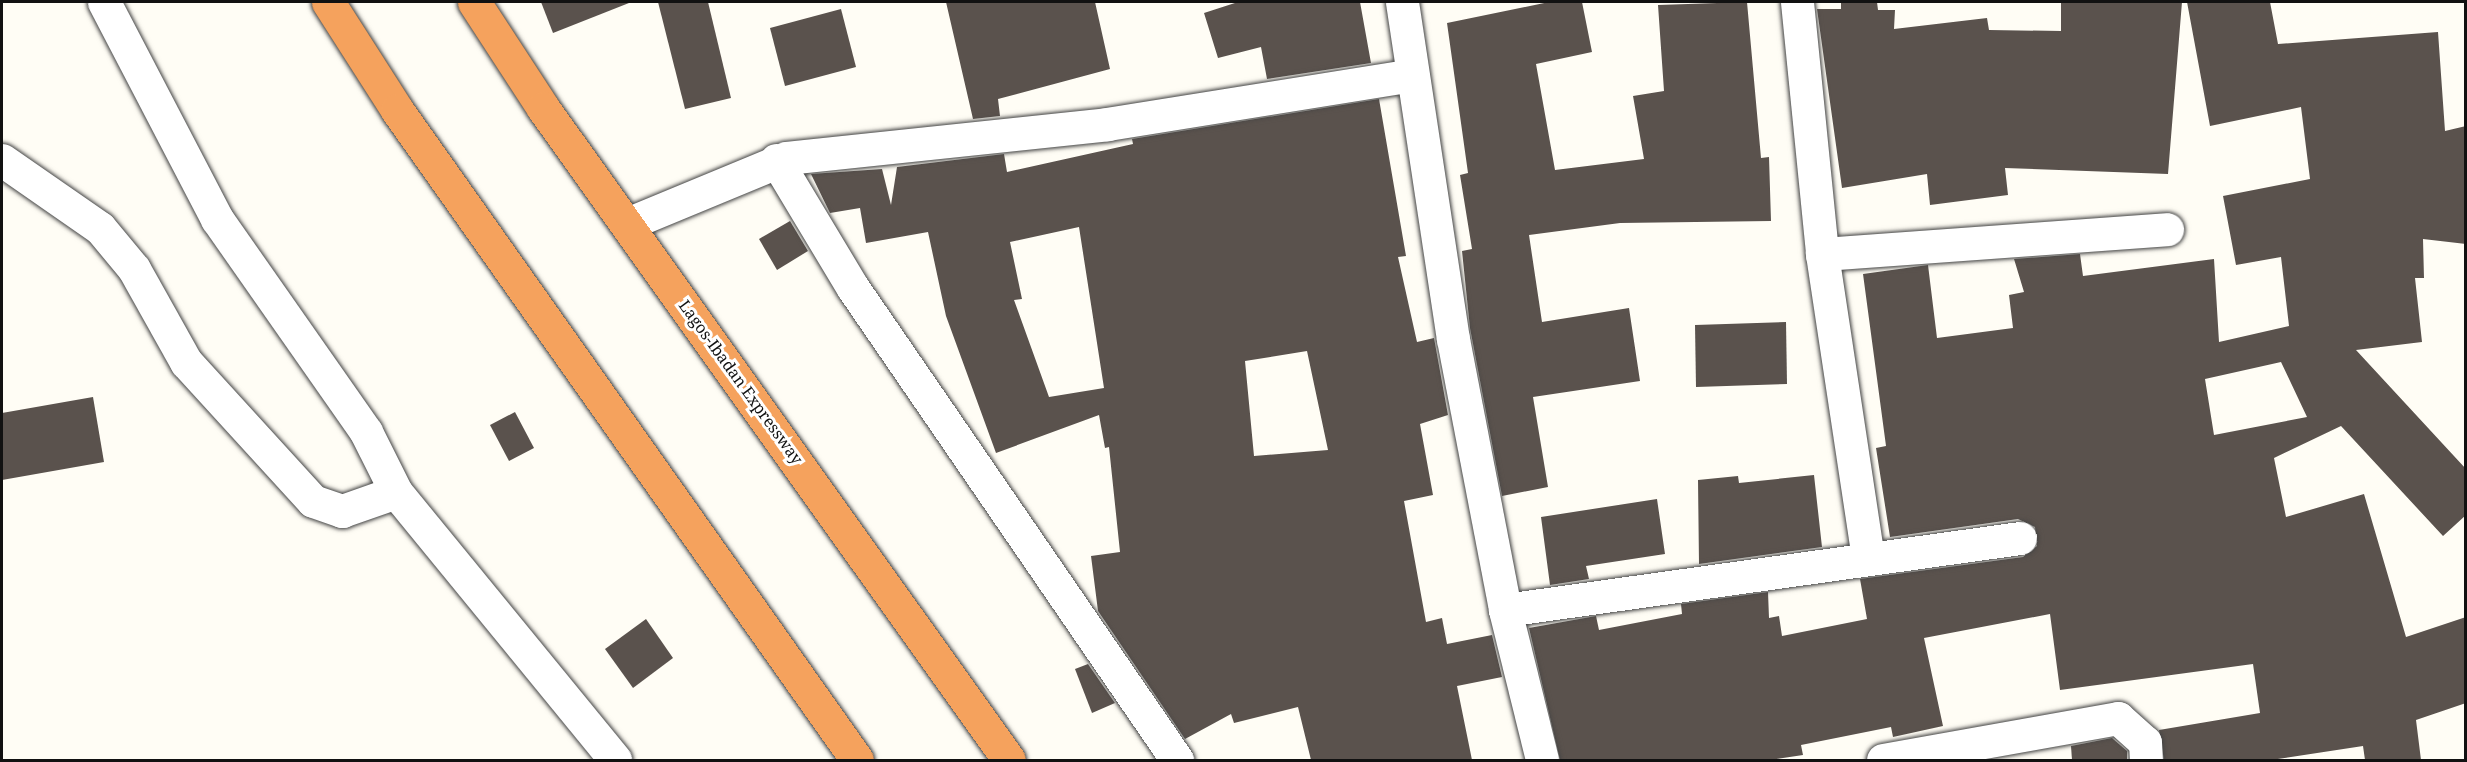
<!DOCTYPE html>
<style>
body{margin:0}
#map{position:relative;width:2467px;height:762px;overflow:hidden;background:#fffdf5;font-family:"Noto Serif",serif}
div>[style]{position:absolute}
.building>*{inset:0;background:#5a524d}
.roads{filter:drop-shadow(0 0 2px #444) drop-shadow(0 0 2px #444)}
.street>*{height:33px;margin:-16.5px;padding:0 16.5px;transform-origin:16.5px;border-radius:16.5px;background:#fff}
.highway>*{height:33px;margin:-16.5px;padding:0 16.5px;transform-origin:16.5px;border-radius:16.5px;background:#f5a25d}
span{translate:-50% -50%;white-space:nowrap;text-align:center;line-height:1.15;-webkit-text-stroke:6px #fff;paint-order:stroke}
.street-label{font-size:16px;color:#111}
.frame{position:absolute;inset:0;border:3px solid #111;pointer-events:none}
</style>
<div id="map">
<div class="building">
<i style="clip-path:polygon(541px 2px,629px 2px,629px 3px,553px 33px)"></i>
<i style="clip-path:polygon(658px 2px,708px 2px,731px 98px,685px 109px)"></i>
<i style="clip-path:polygon(946px 2px,1095px 2px,1110px 69px,998px 99px,1000px 116px,973px 119px)"></i>
<i style="clip-path:polygon(1238px 2px,1360px 2px,1371px 63px,1267px 79px,1261px 47px,1218px 58px,1204px 13px)"></i>
<i style="clip-path:polygon(1549px 2px,1582px 2px,1592px 52px,1536px 64px,1555px 170px,1644px 159px,1633px 96px,1664px 91px,1658px 5px,1747px 2px,1761px 158px,1769px 157px,1771px 221px,1620px 223px,1529px 235px,1542px 322px,1629px 308px,1640px 381px,1533px 397px,1548px 487px,1502px 496px,1470px 328px,1462px 251px,1472px 249px,1460px 175px,1468px 173px,1447px 23px)"></i>
<i style="clip-path:polygon(1841px 2px,1877px 2px,1878px 10px,1895px 10px,1894px 29px,1987px 18px,1989px 30px,2061px 31px,2061px 2px,2182px 2px,2168px 174px,2005px 168px,2008px 195px,1930px 205px,1927px 174px,1842px 188px,1817px 9px,1841px 9px)"></i>
<i style="clip-path:polygon(evenodd,2187px 2px,2270px 2px,2278px 44px,2438px 32px,2445px 131px,2466px 126px,2466px 244px,2423px 239px,2424px 278px,2415px 278px,2422px 342px,2356px 350px,2466px 469px,2466px 515px,2443px 536px,2341px 426px,2274px 458px,2286px 517px,2364px 494px,2406px 637px,2466px 617px,2466px 703px,2416px 720px,2421px 760px,2365px 760px,2363px 746px,2271px 760px,2164px 760px,2159px 730px,2260px 713px,2253px 664px,2060px 690px,2050px 614px,1924px 638px,1943px 726px,1893px 737px,1891px 727px,1801px 745px,1803px 755px,1769px 760px,1560px 760px,1529px 628px,1596px 616px,1599px 630px,1682px 614px,1681px 604px,1768px 592px,1769px 618px,1779px 616px,1782px 636px,1867px 619px,1860px 579px,2023px 557px,2037px 546px,2035px 527px,2018px 519px,1890px 537px,1876px 448px,1886px 446px,1863px 274px,1928px 265px,1937px 338px,2013px 328px,2009px 295px,2024px 292px,2014px 259px,2080px 254px,2083px 276px,2214px 259px,2219px 342px,2289px 326px,2281px 257px,2236px 265px,2223px 196px,2310px 179px,2301px 107px,2210px 126px,2187px 2px,2281px 362px,2307px 417px,2214px 435px,2205px 379px,2281px 362px)"></i>
<i style="clip-path:polygon(841px 9px,856px 67px,785px 86px,770px 28px)"></i>
<i style="clip-path:polygon(evenodd,1379px 99px,1406px 256px,1398px 257px,1417px 342px,1434px 338px,1448px 415px,1420px 424px,1433px 495px,1404px 501px,1426px 622px,1442px 618px,1447px 644px,1492px 635px,1502px 677px,1457px 686px,1472px 760px,1311px 760px,1298px 707px,1234px 723px,1231px 714px,1185px 739px,1098px 611px,1091px 556px,1120px 552px,1109px 447px,1105px 448px,1099px 415px,996px 453px,946px 316px,928px 232px,866px 243px,860px 208px,830px 213px,811px 174px,882px 169px,891px 205px,897px 167px,1004px 154px,1007px 172px,1133px 144px,1132px 139px,1379px 99px,1079px 227px,1104px 388px,1049px 397px,1014px 300px,1022px 299px,1010px 242px,1079px 227px,1379px 99px,1307px 351px,1328px 450px,1254px 456px,1245px 361px,1307px 351px)"></i>
<i style="clip-path:polygon(790px 221px,808px 251px,777px 270px,759px 239px)"></i>
<i style="clip-path:polygon(1786px 322px,1787px 384px,1696px 387px,1695px 325px)"></i>
<i style="clip-path:polygon(93px 397px,104px 462px,2px 480px,2px 413px)"></i>
<i style="clip-path:polygon(515px 412px,534px 448px,509px 461px,490px 425px)"></i>
<i style="clip-path:polygon(1814px 475px,1822px 547px,1699px 564px,1698px 480px,1738px 476px,1739px 483px)"></i>
<i style="clip-path:polygon(1657px 499px,1665px 554px,1586px 566px,1589px 579px,1550px 585px,1541px 517px)"></i>
<i style="clip-path:polygon(646px 619px,673px 658px,633px 688px,605px 649px)"></i>
<i style="clip-path:polygon(1088px 664px,1115px 703px,1092px 713px,1075px 669px)"></i>
<i style="clip-path:polygon(2112px 738px,2127px 751px,2127px 760px,2072px 760px,2071px 746px)"></i>
</div>
<div class="roads">
<div class="street">
<i style="left:104px;top:2px;width:245px;rotate:62.5deg"></i>
<i style="left:217px;top:219px;width:260px;rotate:55deg"></i>
<i style="left:366px;top:432px;width:67px;rotate:63.4deg"></i>
<i style="left:396px;top:492px;width:346px;rotate:50.7deg"></i>
<i style="left:1402px;top:2px;width:341px;rotate:81.4deg"></i>
<i style="left:1453px;top:339px;width:276px;rotate:79.1deg"></i>
<i style="left:1505px;top:610px;width:154px;rotate:76.1deg"></i>
<i style="left:1797px;top:2px;width:253px;rotate:84.3deg"></i>
<i style="left:1822px;top:254px;width:307px;rotate:81.4deg"></i>
<i style="left:2px;top:160px;width:119px;rotate:34.8deg"></i>
<i style="left:100px;top:228px;width:53px;rotate:50.3deg"></i>
<i style="left:134px;top:269px;width:107px;rotate:60.8deg"></i>
<i style="left:186px;top:362px;width:188px;rotate:47.6deg"></i>
<i style="left:313px;top:501px;width:31px;rotate:19deg"></i>
<i style="left:342px;top:511px;width:57px;rotate:-19.4deg"></i>
<i style="left:776px;top:160px;width:149px;rotate:59deg"></i>
<i style="left:853px;top:288px;width:573px;rotate:55.53deg"></i>
<i style="left:627px;top:224px;width:172px;rotate:-22.5deg"></i>
<i style="left:786px;top:158px;width:323px;rotate:-6deg"></i>
<i style="left:1107px;top:124px;width:309px;rotate:-9.1deg"></i>
<i style="left:1822px;top:254px;width:346px;rotate:-4.1deg"></i>
<i style="left:1505px;top:610px;width:520px;rotate:-7.96deg"></i>
<i style="left:1883px;top:760px;width:239px;rotate:-10.1deg"></i>
<i style="left:2118px;top:718px;width:36px;rotate:42deg"></i>
<i style="left:2145px;top:742px;width:18px;rotate:87deg"></i>
</div>
<div class="highway">
<i style="left:328px;top:2px;width:128px;rotate:57.4deg"></i>
<i style="left:397px;top:110px;width:796px;rotate:54.71deg"></i>
<i style="left:474px;top:2px;width:126px;rotate:56.9deg"></i>
<i style="left:543px;top:108px;width:801px;rotate:54.45deg"></i>
</div>
</div>
<div class="street-label">
<span style="left:741px;top:382px;rotate:54deg">Lagos-Ibadan Expressway</span>
</div>
<div class="frame"></div>
</div>
